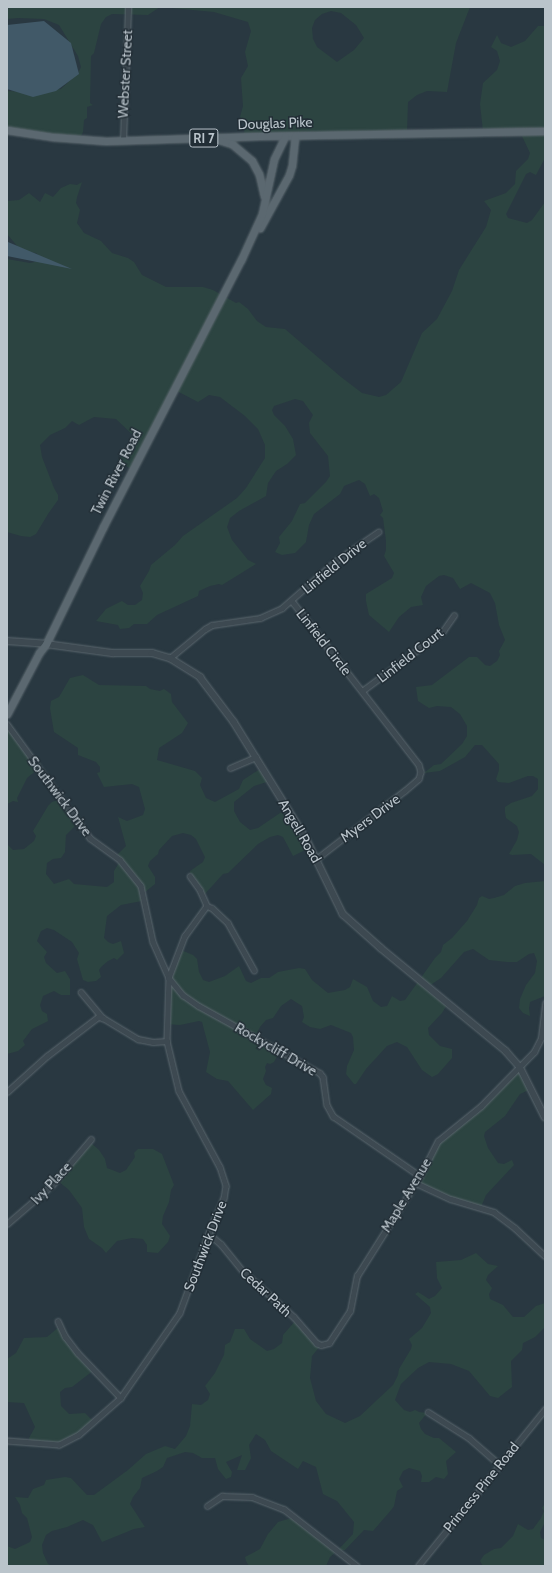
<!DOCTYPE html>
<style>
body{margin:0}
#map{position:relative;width:552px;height:1573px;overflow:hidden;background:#293841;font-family:Cabin,sans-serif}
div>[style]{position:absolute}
.green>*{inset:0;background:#2c4441}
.water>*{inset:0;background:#415968}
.roads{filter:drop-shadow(0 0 1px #5b676e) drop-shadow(0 0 1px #5b676e)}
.minor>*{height:4.5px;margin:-2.25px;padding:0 2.25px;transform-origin:2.25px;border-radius:2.25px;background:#3d4951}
.tertiary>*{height:5.5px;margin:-2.75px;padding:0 2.75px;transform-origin:2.75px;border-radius:2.75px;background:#3d4951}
.primary>*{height:7px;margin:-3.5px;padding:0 3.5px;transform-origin:3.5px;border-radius:3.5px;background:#5b6870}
span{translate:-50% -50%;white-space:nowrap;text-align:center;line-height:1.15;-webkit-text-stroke:3px #222e36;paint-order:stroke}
.shield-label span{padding:1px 3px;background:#222e36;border:1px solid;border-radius:3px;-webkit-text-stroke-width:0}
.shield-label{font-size:13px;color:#bac4cb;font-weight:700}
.street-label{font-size:14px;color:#bac4cb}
.frame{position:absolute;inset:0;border:8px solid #bac4cb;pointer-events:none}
</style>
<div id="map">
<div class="green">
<i style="clip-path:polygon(7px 7px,160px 7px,148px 15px,112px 14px,106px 17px,101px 24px,94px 53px,91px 56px,90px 103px,93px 105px,87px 107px,87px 118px,84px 120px,83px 132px,80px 138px,7px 129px,7px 91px,29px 92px,61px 89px,78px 73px,81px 67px,78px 56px,59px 25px,44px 19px,18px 18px,7px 19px)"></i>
<i style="clip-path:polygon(evenodd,161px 7px,470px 7px,456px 43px,447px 92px,427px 91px,417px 95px,408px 102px,407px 132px,244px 136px,245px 122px,240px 117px,243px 106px,241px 78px,248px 66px,245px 52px,251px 31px,248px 22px,214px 12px,161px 7px,331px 11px,341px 13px,356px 25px,364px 38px,354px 50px,337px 62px,317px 47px,313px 39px,312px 28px,315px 20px,322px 14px,331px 11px)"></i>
<i style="clip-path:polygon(538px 26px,545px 26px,545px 158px,536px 175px,530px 172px,526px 174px,506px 214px,508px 218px,527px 223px,532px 220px,545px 202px,545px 865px,531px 854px,512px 855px,509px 854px,517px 840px,519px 832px,517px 826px,506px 818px,505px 812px,505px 807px,511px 803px,532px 796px,538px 789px,538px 779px,533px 776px,528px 776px,509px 783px,498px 782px,496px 779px,499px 770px,499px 764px,482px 745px,475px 745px,465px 757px,440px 771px,424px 773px,434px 765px,441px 764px,462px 744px,467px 736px,467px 726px,460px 714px,451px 707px,437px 706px,429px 708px,418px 701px,416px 687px,432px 685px,469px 657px,477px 657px,485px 665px,490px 666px,497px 661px,500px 655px,499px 651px,505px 640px,499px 625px,495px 603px,490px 593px,471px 583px,460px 589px,453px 578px,444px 575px,439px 576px,426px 586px,421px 597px,423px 605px,411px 607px,399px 617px,389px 632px,369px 615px,366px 601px,366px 594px,392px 578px,394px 573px,384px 556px,386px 550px,386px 541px,383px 518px,380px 515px,383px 511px,379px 498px,374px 494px,370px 496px,365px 484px,359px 480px,344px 486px,340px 494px,314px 514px,309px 525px,306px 542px,295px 553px,282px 555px,275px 552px,280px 543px,279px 537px,292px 521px,300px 504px,305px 503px,326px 482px,330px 476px,328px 456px,310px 433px,309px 423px,313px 415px,303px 401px,295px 399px,274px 406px,272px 410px,274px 415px,285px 426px,293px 439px,296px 455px,287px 464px,276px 471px,268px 483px,266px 496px,239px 511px,230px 518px,227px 527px,232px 540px,248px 560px,256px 564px,222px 585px,219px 584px,210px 586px,199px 591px,198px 596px,157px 615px,147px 624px,134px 624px,129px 628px,120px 629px,118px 625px,96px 621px,106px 609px,122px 601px,128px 605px,135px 605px,142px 600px,143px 593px,140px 586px,149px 571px,151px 565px,175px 545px,183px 536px,237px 498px,246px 488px,265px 458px,265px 445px,258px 429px,245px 416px,220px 397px,209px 395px,198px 402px,175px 390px,131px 469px,121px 463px,118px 459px,135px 450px,137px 439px,116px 419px,94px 417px,79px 425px,72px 421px,65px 428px,50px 435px,40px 445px,42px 457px,54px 488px,58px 495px,58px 500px,48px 514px,36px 534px,30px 537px,21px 536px,7px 532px,7px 259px,30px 263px,43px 260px,36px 253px,24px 251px,18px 247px,7px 234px,7px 201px,19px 200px,29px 193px,40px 202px,45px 193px,53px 197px,61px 188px,70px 184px,77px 185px,82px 182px,77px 197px,76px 203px,80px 210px,77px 223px,84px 233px,101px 241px,112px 253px,128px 258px,134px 262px,142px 275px,166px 287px,203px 287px,213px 290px,236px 303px,239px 302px,248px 309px,257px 321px,266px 327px,285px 329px,341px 377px,362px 393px,379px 397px,386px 395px,401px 382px,422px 333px,437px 319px,452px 291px,459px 270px,486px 227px,491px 210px,484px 201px,506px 193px,515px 184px,516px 171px,528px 159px,530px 153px,520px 132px,483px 131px,480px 104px,483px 83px,497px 70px,500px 61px,497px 51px,491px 47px,497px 35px,501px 43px,511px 47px,525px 41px)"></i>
<i style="clip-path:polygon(83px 675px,99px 685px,146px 686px,150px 689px,160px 691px,164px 689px,171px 694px,172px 702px,188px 723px,182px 733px,159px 748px,157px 760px,195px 771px,202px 778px,200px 785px,206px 798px,215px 802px,239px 789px,243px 780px,260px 769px,270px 781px,254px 786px,234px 802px,234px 811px,240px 822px,250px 830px,258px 828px,283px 811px,289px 811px,311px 847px,293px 856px,283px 837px,278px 835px,270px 837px,258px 844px,228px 873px,223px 874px,204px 895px,191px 877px,190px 871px,203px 862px,205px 857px,196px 839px,191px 835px,183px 833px,172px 836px,159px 850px,158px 854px,150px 861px,148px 866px,155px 877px,155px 884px,145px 892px,147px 900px,121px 905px,107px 916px,104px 938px,108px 942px,113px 944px,121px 941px,124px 953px,117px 960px,114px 958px,108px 961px,101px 967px,99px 970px,101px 977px,96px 981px,88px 982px,83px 980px,77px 959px,79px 953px,72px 942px,54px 930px,47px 928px,41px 931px,37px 941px,47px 952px,44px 957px,46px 963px,57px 973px,65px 971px,70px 979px,70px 995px,61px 995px,54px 991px,43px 996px,40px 1005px,42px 1011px,47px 1014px,48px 1021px,32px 1029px,23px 1041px,25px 1045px,18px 1051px,7px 1054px,7px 844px,13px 850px,24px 849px,34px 841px,36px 836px,33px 831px,48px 806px,52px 802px,61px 799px,79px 822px,66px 835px,65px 852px,61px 858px,53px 859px,47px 863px,46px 874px,54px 884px,69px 879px,74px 884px,107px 887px,114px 882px,114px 871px,120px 861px,116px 856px,126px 846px,118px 817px,127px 821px,143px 815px,145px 809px,139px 787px,132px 784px,104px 787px,97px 773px,100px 772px,100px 767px,96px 762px,78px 755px,78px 748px,54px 732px,50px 708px,51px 701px,59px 697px,70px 678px)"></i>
<i style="clip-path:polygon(7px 724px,18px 744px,38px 769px,27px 778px,17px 798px,18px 802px,13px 801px,7px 804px)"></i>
<i style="clip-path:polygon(545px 881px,545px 996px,530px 1002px,529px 1008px,530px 1016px,523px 1013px,519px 1008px,520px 999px,526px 985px,535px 973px,537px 961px,534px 953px,529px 954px,517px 962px,507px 962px,489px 960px,473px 949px,464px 952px,441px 978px,429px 986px,448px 1003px,442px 1013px,428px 1028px,429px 1035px,440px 1046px,452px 1049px,452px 1058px,438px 1074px,432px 1077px,422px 1070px,407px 1047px,397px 1042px,387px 1046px,366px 1069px,356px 1084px,354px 1084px,346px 1074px,347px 1066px,354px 1050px,353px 1037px,351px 1033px,331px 1025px,320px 1029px,310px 1027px,302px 1022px,304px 1017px,302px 1006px,291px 999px,281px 1006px,273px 1018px,266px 1020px,260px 1027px,256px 1035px,280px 1051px,274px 1062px,270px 1064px,267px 1063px,265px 1067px,266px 1071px,263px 1079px,266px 1085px,272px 1088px,271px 1094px,253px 1110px,228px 1081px,217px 1079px,206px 1072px,210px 1052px,202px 1022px,199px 1021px,180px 1025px,166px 1024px,169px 981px,181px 950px,193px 955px,197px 959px,199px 972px,203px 980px,209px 982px,225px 976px,239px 966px,246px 981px,251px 983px,261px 978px,269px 978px,278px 972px,299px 968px,305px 969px,312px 980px,328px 993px,345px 990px,350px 987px,353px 979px,367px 987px,373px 1001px,381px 1007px,387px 1006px,392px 996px,400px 1001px,405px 1000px,435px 958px,441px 952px,443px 945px,452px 938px,467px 921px,477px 905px,479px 898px,482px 896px,489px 899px,494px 898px,504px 895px,515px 886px,525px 883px)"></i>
<i style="clip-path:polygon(518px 1069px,529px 1090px,520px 1094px,505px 1116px,485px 1132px,484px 1136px,488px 1148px,498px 1163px,504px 1164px,512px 1160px,514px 1165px,486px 1195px,481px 1207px,456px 1201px,417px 1182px,436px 1145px,473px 1115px)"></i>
<i style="clip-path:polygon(90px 1142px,99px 1150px,105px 1159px,107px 1168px,120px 1173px,126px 1170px,135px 1157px,134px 1153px,138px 1149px,153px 1149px,162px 1154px,174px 1185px,171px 1190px,169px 1202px,163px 1216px,162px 1224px,170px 1236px,168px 1242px,158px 1253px,147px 1252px,147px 1245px,143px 1239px,132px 1238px,117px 1241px,106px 1253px,102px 1248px,89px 1239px,84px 1227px,82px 1208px,69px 1190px,58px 1181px)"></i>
<i style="clip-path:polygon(476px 1253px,488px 1264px,498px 1266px,488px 1275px,486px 1280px,492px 1288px,489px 1294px,490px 1299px,503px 1305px,513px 1317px,524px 1317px,536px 1306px,545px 1303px,545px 1327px,535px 1337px,523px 1343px,522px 1350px,511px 1361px,512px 1387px,498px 1398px,490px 1396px,469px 1371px,451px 1364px,429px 1362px,418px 1368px,401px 1384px,395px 1400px,404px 1410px,410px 1412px,415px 1410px,419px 1412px,427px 1413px,419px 1423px,421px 1429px,425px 1434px,434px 1438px,439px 1438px,456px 1452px,446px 1461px,448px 1474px,444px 1479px,436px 1477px,429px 1482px,421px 1482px,422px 1476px,420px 1471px,409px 1468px,403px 1471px,399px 1479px,403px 1487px,397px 1491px,394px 1506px,392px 1509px,373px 1531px,364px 1530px,345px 1550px,337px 1551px,330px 1557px,326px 1566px,249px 1566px,246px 1561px,245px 1557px,260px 1549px,268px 1534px,278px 1522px,295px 1517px,337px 1551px,353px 1534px,354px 1522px,337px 1501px,323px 1494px,316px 1467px,303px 1461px,298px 1469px,271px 1451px,265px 1440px,256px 1434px,249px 1445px,251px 1458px,245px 1470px,237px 1470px,242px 1455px,226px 1462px,232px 1472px,231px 1477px,226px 1479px,218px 1469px,215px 1458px,202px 1458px,193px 1453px,185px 1452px,167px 1458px,163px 1467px,157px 1471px,142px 1478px,140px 1488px,133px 1497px,130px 1504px,145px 1527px,134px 1529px,102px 1542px,93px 1525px,83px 1520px,67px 1527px,52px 1531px,46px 1535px,42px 1545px,43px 1553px,48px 1564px,52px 1566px,7px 1566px,7px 1546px,15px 1549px,30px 1542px,32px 1537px,27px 1518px,22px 1513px,20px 1505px,15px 1497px,28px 1498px,33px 1489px,44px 1485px,46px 1480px,65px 1477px,71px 1478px,87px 1495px,94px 1495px,128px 1470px,146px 1454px,165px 1446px,175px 1449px,186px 1436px,190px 1426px,192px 1404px,201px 1405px,208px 1400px,210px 1394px,205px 1386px,215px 1373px,224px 1355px,225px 1345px,230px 1342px,235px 1329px,244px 1329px,250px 1339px,267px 1351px,274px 1349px,282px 1343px,283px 1335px,296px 1320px,321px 1345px,312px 1356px,310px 1378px,316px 1401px,326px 1414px,345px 1423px,360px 1416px,393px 1385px,398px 1375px,399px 1369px,411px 1349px,412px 1345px,409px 1339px,422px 1328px,431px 1313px,430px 1307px,415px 1294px,418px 1292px,429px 1299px,435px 1296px,442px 1288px,437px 1278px,436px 1262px,461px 1260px)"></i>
<i style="clip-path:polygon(59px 1327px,94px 1370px,72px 1387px,65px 1388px,60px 1392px,61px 1406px,69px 1414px,85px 1413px,94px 1422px,73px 1440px,55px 1446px,31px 1445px,29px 1438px,35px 1427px,24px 1403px,7px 1402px,7px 1359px,16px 1353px,24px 1338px,47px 1337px)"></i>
<i style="clip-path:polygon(545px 1503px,545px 1522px,540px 1532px,541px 1538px,545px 1540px,545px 1566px,483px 1566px,480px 1561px,484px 1555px,494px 1549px,501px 1548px,513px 1536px,518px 1524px,528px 1530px,533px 1529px,541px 1518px,544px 1511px,542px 1508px)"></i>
</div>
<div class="water">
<i style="clip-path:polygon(44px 21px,71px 43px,79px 74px,56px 91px,33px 97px,7px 89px,7px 25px)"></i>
<i style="clip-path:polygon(7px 242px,8px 242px,72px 269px,7px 256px)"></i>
</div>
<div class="roads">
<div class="minor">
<i style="left:123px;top:140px;width:133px;rotate:-87.8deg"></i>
<i style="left:292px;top:601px;width:207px;rotate:52.2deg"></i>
<i style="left:419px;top:765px;width:7px;rotate:74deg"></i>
<i style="left:421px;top:772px;width:7px;rotate:106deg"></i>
<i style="left:419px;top:779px;width:18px;rotate:139deg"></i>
<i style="left:405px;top:791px;width:111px;rotate:142.3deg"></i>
<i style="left:170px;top:658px;width:45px;rotate:-39.6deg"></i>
<i style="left:205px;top:629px;width:8px;rotate:-30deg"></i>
<i style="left:212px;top:625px;width:49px;rotate:-8.3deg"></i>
<i style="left:260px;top:618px;width:24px;rotate:-24deg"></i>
<i style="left:282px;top:608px;width:73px;rotate:-41.1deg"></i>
<i style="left:337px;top:560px;width:50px;rotate:-34.3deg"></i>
<i style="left:362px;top:691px;width:101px;rotate:-36.5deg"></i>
<i style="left:443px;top:631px;width:19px;rotate:-55deg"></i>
<i style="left:7px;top:724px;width:141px;rotate:53.9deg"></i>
<i style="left:90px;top:838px;width:37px;rotate:36deg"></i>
<i style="left:120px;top:860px;width:33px;rotate:51deg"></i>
<i style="left:141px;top:886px;width:57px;rotate:77.9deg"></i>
<i style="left:153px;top:942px;width:39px;rotate:66deg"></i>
<i style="left:169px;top:978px;width:63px;rotate:91.8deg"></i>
<i style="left:167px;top:1041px;width:51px;rotate:76.5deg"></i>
<i style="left:179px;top:1091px;width:86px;rotate:61.7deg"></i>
<i style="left:220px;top:1167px;width:20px;rotate:72deg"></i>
<i style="left:226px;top:1186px;width:12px;rotate:99deg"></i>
<i style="left:224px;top:1198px;width:39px;rotate:113deg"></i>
<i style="left:209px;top:1234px;width:84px;rotate:110.2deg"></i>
<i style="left:180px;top:1313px;width:103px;rotate:124.8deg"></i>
<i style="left:121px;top:1398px;width:56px;rotate:138.6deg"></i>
<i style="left:79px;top:1435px;width:22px;rotate:153deg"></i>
<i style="left:59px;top:1445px;width:52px;rotate:-175.6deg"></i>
<i style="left:230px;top:768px;width:28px;rotate:-23deg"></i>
<i style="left:190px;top:876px;width:17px;rotate:54deg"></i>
<i style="left:200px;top:890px;width:17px;rotate:66deg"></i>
<i style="left:207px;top:906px;width:37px;rotate:126deg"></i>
<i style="left:185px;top:936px;width:45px;rotate:110.9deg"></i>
<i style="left:169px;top:978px;width:22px;rotate:51deg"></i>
<i style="left:183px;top:995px;width:19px;rotate:35deg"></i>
<i style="left:199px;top:1006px;width:138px;rotate:29deg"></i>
<i style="left:320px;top:1073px;width:5px;rotate:53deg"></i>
<i style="left:323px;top:1077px;width:28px;rotate:82deg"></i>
<i style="left:327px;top:1105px;width:13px;rotate:61deg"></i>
<i style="left:333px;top:1116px;width:106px;rotate:34.6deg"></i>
<i style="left:207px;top:906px;width:5px;rotate:22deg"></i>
<i style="left:212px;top:908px;width:22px;rotate:43deg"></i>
<i style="left:228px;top:923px;width:54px;rotate:61deg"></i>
<i style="left:81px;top:992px;width:34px;rotate:50deg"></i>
<i style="left:7px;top:1092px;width:54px;rotate:-42deg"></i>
<i style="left:47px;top:1056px;width:64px;rotate:-37.4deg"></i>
<i style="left:98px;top:1017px;width:5px;rotate:11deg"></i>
<i style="left:103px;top:1018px;width:41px;rotate:31deg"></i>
<i style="left:138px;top:1039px;width:15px;rotate:11deg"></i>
<i style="left:153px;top:1042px;width:14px;rotate:-4deg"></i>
<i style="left:416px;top:1183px;width:38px;rotate:25deg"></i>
<i style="left:451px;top:1199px;width:45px;rotate:16.8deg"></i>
<i style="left:494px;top:1212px;width:26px;rotate:37deg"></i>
<i style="left:515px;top:1228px;width:41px;rotate:43deg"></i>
<i style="left:7px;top:1224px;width:60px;rotate:-40.9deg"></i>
<i style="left:52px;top:1185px;width:60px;rotate:-49.7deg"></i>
<i style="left:209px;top:1234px;width:16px;rotate:40deg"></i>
<i style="left:221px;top:1244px;width:36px;rotate:51deg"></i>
<i style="left:244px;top:1272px;width:67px;rotate:42deg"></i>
<i style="left:294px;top:1317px;width:35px;rotate:49deg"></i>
<i style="left:317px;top:1343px;width:4px;rotate:27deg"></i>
<i style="left:321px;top:1345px;width:8px;rotate:-14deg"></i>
<i style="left:329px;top:1343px;width:38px;rotate:-57deg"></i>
<i style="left:350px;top:1311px;width:36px;rotate:-79deg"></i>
<i style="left:357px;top:1276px;width:118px;rotate:-57.8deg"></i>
<i style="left:420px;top:1176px;width:39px;rotate:-63deg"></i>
<i style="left:438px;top:1141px;width:55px;rotate:-39.1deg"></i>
<i style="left:481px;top:1106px;width:76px;rotate:-45.5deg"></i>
<i style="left:534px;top:1052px;width:16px;rotate:-63deg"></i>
<i style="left:541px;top:1038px;width:35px;rotate:-83deg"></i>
<i style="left:58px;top:1321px;width:17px;rotate:65deg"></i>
<i style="left:65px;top:1336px;width:21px;rotate:53deg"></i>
<i style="left:78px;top:1353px;width:62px;rotate:46.3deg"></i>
<i style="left:428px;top:1412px;width:49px;rotate:32.4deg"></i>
<i style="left:469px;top:1438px;width:40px;rotate:41deg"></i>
<i style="left:207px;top:1506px;width:18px;rotate:-34deg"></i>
<i style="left:222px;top:1496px;width:30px;rotate:2deg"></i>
<i style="left:252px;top:1497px;width:34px;rotate:21deg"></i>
<i style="left:284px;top:1509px;width:93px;rotate:38deg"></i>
<i style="left:418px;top:1566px;width:202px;rotate:-51deg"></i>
</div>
<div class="tertiary">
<i style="left:7px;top:641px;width:39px;rotate:4deg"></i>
<i style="left:46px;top:644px;width:68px;rotate:7.7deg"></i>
<i style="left:113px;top:653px;width:39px"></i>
<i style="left:152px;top:653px;width:19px;rotate:16deg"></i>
<i style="left:170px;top:658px;width:36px;rotate:32deg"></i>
<i style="left:200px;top:677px;width:56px;rotate:52.9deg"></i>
<i style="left:234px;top:722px;width:137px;rotate:58.2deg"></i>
<i style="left:306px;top:838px;width:85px;rotate:64deg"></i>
<i style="left:343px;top:914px;width:51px;rotate:41.8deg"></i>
<i style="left:381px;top:948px;width:162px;rotate:39.5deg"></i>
<i style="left:506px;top:1051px;width:21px;rotate:49deg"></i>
<i style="left:520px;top:1067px;width:56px;rotate:63.4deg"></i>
</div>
<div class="primary">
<i style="left:7px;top:130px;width:47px;rotate:8.7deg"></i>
<i style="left:53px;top:137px;width:53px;rotate:4.3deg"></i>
<i style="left:106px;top:141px;width:154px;rotate:-1.9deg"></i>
<i style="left:260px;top:136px;width:285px;rotate:-1deg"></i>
<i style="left:219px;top:140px;width:14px;rotate:17deg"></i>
<i style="left:232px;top:144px;width:26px;rotate:40deg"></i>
<i style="left:252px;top:161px;width:15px;rotate:62deg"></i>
<i style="left:259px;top:174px;width:23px;rotate:77deg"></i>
<i style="left:260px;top:228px;width:60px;rotate:-61.3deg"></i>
<i style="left:289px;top:175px;width:10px;rotate:-73deg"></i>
<i style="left:292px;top:165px;width:29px;rotate:-84deg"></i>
<i style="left:7px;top:714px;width:69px;rotate:-62.3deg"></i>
<i style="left:39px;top:653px;width:11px;rotate:-52deg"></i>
<i style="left:46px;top:644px;width:130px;rotate:-64deg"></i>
<i style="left:103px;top:527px;width:301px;rotate:-62.7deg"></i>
<i style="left:241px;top:260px;width:51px;rotate:-65.5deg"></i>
<i style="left:262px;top:214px;width:56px;rotate:-77.7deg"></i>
<i style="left:274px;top:159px;width:25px;rotate:-64deg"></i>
</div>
</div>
<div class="shield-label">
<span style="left:204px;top:138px">RI 7</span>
</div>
<div class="street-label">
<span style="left:125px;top:74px;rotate:-87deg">Webster Street</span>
<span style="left:275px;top:123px;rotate:-2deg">Douglas Pike</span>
<span style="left:116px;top:472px;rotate:-63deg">Twin River Road</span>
<span style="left:334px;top:566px;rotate:-39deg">Linfield Drive</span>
<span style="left:324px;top:642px;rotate:52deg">Linfield Circle</span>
<span style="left:410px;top:655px;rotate:-38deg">Linfield Court</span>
<span style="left:60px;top:796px;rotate:53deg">Southwick Drive</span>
<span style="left:370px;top:818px;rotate:-37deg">Myers Drive</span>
<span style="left:300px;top:831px;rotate:60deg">Angell Road</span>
<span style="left:276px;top:1049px;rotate:30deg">Rockycliff Drive</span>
<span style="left:51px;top:1183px;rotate:-47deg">Ivy Place</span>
<span style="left:406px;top:1195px;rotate:-59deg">Maple Avenue</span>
<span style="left:205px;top:1246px;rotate:-69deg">Southwick Drive</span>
<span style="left:266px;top:1292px;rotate:43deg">Cedar Path</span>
<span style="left:481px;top:1487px;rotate:-51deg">Princess Pine Road</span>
</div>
<div class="frame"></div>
</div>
